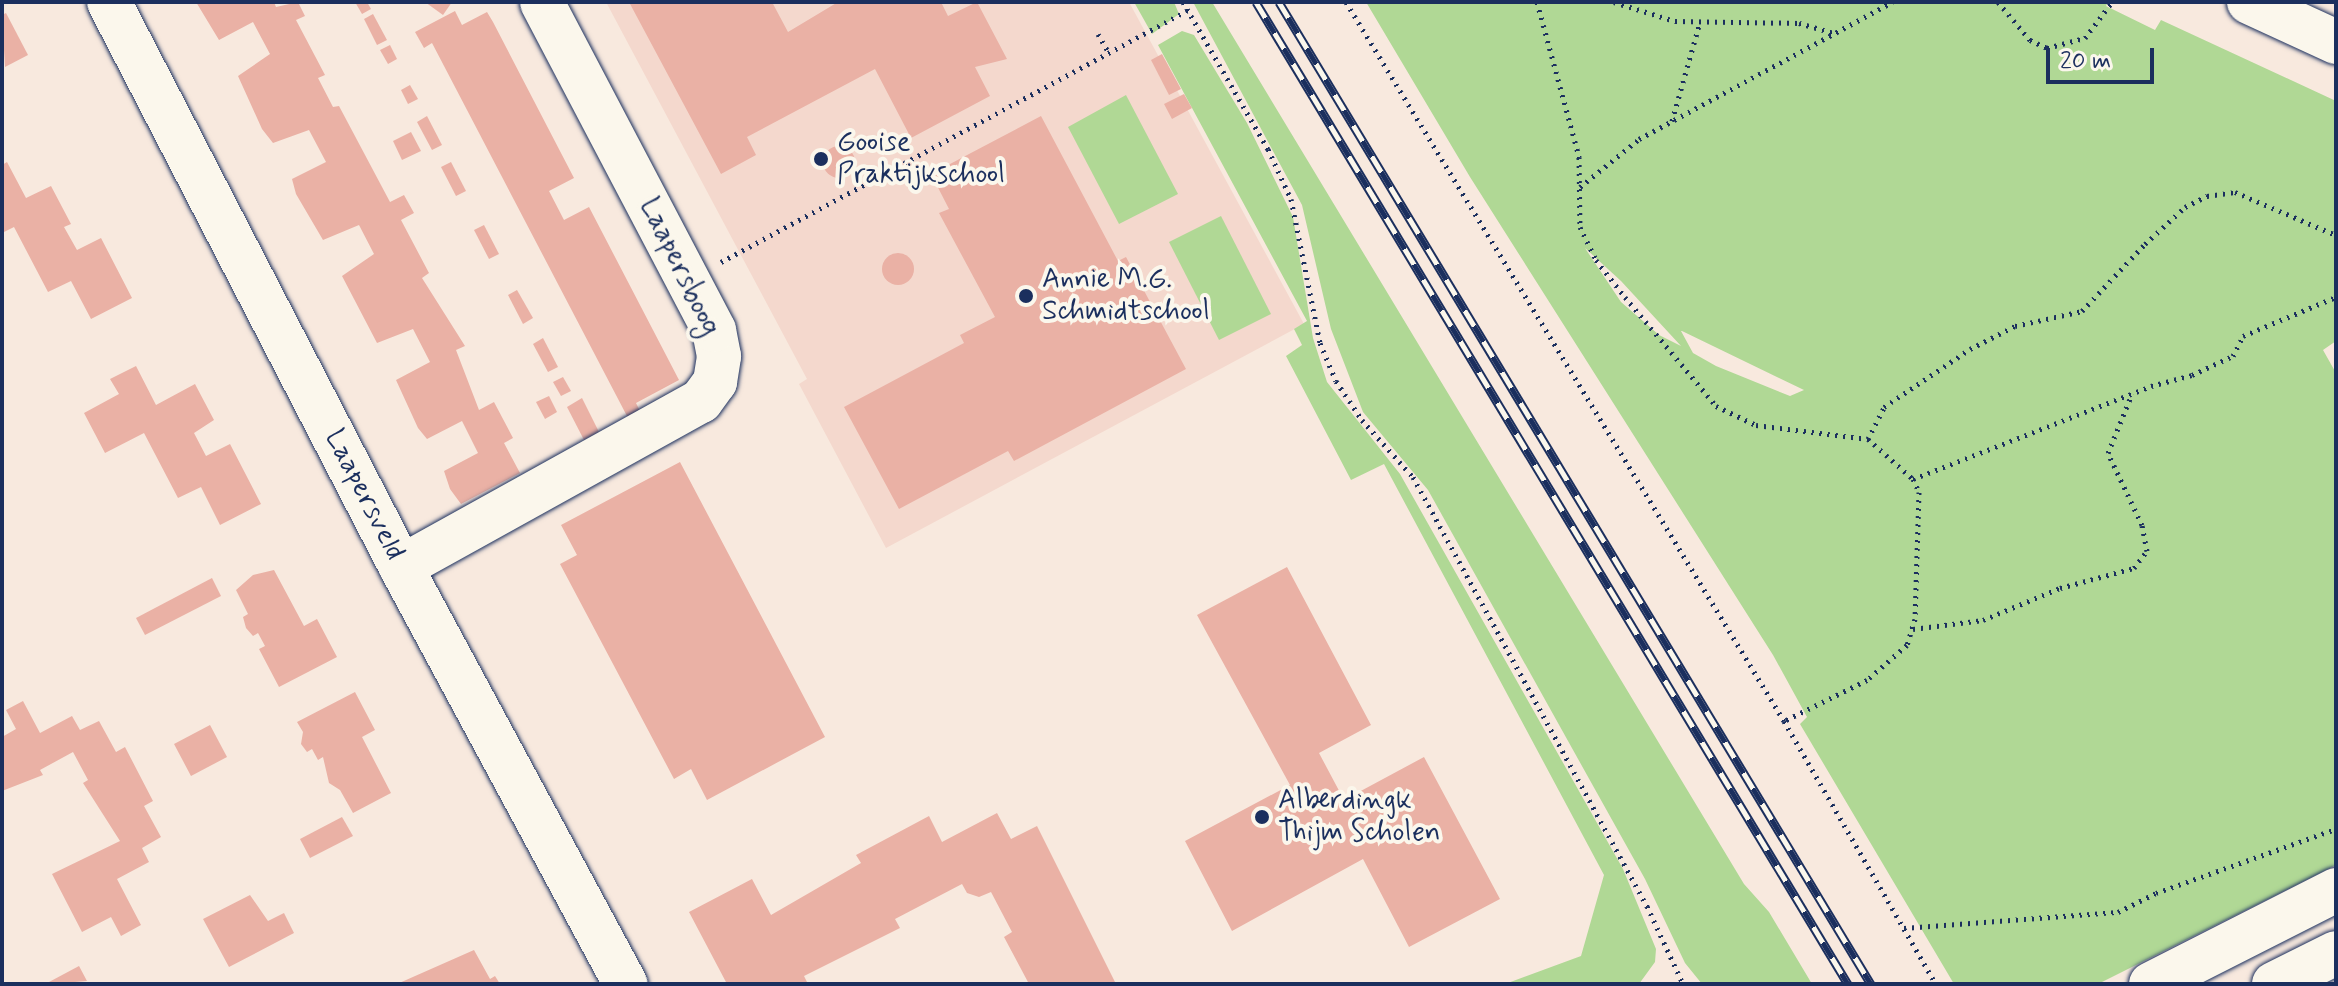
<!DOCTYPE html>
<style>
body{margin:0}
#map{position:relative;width:2338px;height:986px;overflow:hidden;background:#f8e9de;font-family:Mynerve,sans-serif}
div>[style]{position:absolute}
.built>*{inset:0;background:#f4d8cd}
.green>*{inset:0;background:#b0d895}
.building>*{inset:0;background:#eab1a5}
.round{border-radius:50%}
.path>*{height:5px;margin-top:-2.5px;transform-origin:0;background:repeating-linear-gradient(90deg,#1b2f5e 0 2px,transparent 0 8px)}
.roads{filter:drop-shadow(0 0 2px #1b2f5e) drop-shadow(0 0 2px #1b2f5e)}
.minor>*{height:44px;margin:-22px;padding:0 22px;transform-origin:22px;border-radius:22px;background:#fbf7ec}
.primary>*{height:44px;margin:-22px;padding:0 22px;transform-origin:22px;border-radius:22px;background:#fbf7ec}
.rail>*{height:9px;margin-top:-4.5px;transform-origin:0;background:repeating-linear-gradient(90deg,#fbf7ec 0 18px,#1b2f5e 0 36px);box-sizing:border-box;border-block:2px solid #1b2f5e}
.dots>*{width:22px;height:22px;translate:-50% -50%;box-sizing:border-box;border:4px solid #fbf7ec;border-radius:50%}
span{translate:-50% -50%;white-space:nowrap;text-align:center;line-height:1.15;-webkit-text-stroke:8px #fbf7ec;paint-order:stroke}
.poi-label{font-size:28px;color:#1b2f5e}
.left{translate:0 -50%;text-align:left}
.street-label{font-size:28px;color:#1b2f5e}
.frame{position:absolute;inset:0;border:4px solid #1b2f5e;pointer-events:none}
.scale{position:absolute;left:2046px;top:48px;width:108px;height:36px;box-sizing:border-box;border:4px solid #1b2f5e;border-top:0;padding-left:10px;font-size:24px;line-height:28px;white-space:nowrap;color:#1b2f5e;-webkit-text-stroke:6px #fbf7ec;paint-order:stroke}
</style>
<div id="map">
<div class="built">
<i style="clip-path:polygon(606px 2px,1129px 2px,1304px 324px,886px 548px,799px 384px,807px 379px)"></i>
</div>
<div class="green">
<i style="clip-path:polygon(1134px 2px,1174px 2px,1179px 14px,1152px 34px)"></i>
<i style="clip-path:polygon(1193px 2px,1212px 2px,1744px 884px,1769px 912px,1812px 984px,1702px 984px,1685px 963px,1645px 879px,1428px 490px,1363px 412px,1331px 329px,1302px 205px)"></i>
<i style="clip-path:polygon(evenodd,1366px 2px,2108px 2px,2106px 6px,2155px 30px,2161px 20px,2336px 101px,2336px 341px,2323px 350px,2336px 373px,2336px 865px,2098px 984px,1954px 984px,1800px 724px,1807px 717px,1773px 655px,1470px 177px,1366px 2px,1585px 248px,1621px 281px,1681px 346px,1659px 335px,1621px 302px,1585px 248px,1366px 2px,1681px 331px,1682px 331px,1804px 390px,1790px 396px,1716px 366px,1693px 353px,1681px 331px)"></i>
<i style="clip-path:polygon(1182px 31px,1194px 35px,1247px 123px,1293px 217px,1313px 338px,1327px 382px,1400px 474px,1623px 869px,1656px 949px,1655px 962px,1639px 984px,1505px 984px,1581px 956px,1604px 875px,1384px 464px,1351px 480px,1286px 356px,1302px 345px,1294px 329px,1307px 321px,1158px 45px)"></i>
<i style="clip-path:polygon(1126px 95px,1178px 194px,1119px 224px,1068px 127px)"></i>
<i style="clip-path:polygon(1221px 216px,1271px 314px,1219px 340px,1169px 242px)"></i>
</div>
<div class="building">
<i style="clip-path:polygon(196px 2px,274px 2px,276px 7px,298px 2px,305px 16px,296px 20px,325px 75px,318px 78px,333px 107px,339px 106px,390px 202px,404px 195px,414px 213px,401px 220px,429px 273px,422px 278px,465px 346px,456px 350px,479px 410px,494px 402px,513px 438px,504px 443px,520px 473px,461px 504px,450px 489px,444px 471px,478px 453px,462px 421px,427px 439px,418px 428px,396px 380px,430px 362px,413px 329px,377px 343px,342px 276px,374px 254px,359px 225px,323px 240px,296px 194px,292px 179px,326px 162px,309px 130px,273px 143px,262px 129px,238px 76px,270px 54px,253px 22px,219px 40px)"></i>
<i style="clip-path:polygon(355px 2px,367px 2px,371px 9px,362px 14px)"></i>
<i style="clip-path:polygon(425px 2px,452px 2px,443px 15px)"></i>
<i style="clip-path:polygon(629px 2px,772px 2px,788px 32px,838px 2px,941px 2px,948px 16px,977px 2px,1007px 59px,975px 67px,990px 96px,911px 138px,875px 69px,747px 137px,756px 155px,721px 174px)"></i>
<i style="clip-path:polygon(455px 11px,462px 25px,487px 12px,493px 22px,574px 178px,549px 191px,564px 220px,589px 207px,679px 380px,636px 403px,640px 411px,628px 418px,432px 43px,424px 48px,415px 32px)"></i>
<i style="clip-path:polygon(6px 13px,28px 55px,5px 67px,2px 15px)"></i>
<i style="clip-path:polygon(373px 14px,387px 40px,377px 45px,364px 19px)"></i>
<i style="clip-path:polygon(390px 45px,397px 59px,388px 64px,380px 50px)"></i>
<i style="clip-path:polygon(1162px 54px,1181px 89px,1169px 95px,1151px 60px)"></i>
<i style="clip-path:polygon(410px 85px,418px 99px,408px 104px,401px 90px)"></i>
<i style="clip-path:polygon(1184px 94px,1192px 108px,1172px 119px,1164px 104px)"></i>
<i style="clip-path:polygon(427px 116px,442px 145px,432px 150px,417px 122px)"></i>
<i style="clip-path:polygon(1041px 116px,1118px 261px,1126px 257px,1186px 369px,1014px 461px,1008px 451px,899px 509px,844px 407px,964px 343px,960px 335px,995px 317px,939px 213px,949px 209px,931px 174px)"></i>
<i style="clip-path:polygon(411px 132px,421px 151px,402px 160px,393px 141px)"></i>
<i class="round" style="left:823px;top:146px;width:32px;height:32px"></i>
<i style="clip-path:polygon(7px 162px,26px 198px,51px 186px,71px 224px,64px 227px,77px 250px,101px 238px,132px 298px,91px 319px,71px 281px,48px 292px,14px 227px,2px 233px,2px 165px)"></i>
<i style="clip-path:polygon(451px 162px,466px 191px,456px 196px,441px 167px)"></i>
<i style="clip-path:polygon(484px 225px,499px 254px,489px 259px,474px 230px)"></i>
<i class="round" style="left:882px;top:253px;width:32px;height:32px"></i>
<i style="clip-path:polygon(517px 290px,533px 318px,523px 324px,508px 295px)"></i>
<i style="clip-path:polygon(543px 338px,558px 367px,548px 372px,533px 344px)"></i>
<i style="clip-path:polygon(136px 366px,156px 405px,195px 384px,214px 420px,194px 433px,206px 456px,230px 444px,261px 504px,220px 525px,201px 487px,178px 498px,144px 433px,105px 453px,84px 413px,119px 394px,110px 379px)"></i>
<i style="clip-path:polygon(563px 377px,571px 391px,561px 396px,553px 382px)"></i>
<i style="clip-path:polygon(549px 396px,557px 412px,545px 419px,536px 402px)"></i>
<i style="clip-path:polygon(582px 398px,599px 432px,584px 440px,567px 407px)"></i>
<i style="clip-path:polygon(680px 462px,825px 737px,707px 800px,691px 769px,674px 779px,560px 564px,577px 555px,561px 525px)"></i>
<i style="clip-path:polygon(1287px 567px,1371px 725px,1319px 753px,1344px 800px,1424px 757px,1500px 899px,1409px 947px,1363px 859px,1232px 931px,1185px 841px,1290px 785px,1197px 615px)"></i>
<i style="clip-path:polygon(274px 570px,304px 626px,317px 619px,337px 657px,279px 687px,259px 649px,265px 646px,258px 633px,253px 636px,246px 628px,243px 617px,248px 614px,236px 590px,253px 575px)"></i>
<i style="clip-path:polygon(212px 578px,221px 596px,145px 635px,136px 618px)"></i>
<i style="clip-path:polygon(355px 692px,375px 730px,362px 737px,391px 793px,353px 813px,340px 790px,329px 783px,323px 757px,318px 760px,312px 749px,307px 752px,301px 744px,303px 732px,297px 722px)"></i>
<i style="clip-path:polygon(23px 701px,40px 733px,72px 716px,80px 730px,99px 721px,116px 752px,125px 747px,153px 801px,144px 806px,161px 837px,142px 848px,149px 862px,117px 879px,141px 925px,121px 936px,111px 917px,82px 932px,52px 874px,120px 841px,83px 783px,88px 780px,73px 752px,40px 770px,43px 775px,2px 791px,2px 737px,16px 729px,6px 710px)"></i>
<i style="clip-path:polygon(210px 725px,227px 757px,191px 776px,174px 744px)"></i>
<i style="clip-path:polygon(997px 813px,1011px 839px,1037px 826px,1116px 984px,1029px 984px,1004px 937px,1012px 932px,991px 892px,979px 897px,967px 893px,962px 884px,895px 919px,900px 928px,804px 976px,808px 984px,727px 984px,689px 912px,752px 879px,771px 915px,861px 863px,856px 855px,929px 816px,942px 842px)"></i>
<i style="clip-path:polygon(342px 817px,353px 836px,310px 858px,300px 839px)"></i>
<i style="clip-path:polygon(250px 895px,268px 921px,284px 913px,294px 933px,229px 967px,203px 919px)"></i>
<i style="clip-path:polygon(474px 950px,490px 979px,495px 976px,500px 984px,397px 984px)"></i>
<i style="clip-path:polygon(79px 966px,87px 981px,51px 984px,49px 982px)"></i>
</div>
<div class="path">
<i style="left:1183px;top:2px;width:170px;rotate:60deg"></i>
<i style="left:1268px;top:149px;width:55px;rotate:65.3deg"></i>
<i style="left:1291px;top:199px;width:147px;rotate:78.6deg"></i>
<i style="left:1320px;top:343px;width:41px;rotate:67.2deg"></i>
<i style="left:1336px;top:381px;width:47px;rotate:56.3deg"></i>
<i style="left:1362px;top:420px;width:76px;rotate:48.2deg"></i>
<i style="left:1413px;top:477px;width:489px;rotate:61.4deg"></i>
<i style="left:1647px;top:906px;width:86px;rotate:65.2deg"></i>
<i style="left:1346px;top:2px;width:842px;rotate:58.65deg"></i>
<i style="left:1784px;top:721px;width:304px;rotate:60deg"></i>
<i style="left:1537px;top:2px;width:161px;rotate:74.8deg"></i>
<i style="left:1579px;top:157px;width:70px;rotate:89.2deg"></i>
<i style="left:1580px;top:227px;width:37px;rotate:64deg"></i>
<i style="left:1596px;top:260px;width:47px;rotate:51.9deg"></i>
<i style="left:1625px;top:297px;width:142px;rotate:50.1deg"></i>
<i style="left:1716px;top:406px;width:44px;rotate:25.4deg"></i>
<i style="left:1756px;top:425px;width:113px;rotate:7.1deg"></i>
<i style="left:1868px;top:439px;width:60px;rotate:41.6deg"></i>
<i style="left:1913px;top:479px;width:14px;rotate:65deg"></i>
<i style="left:1919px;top:492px;width:127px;rotate:91.8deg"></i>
<i style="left:1915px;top:619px;width:27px;rotate:107deg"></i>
<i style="left:1907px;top:645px;width:53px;rotate:138.8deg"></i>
<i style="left:1867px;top:680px;width:93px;rotate:153.7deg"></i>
<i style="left:1614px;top:2px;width:64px;rotate:17.3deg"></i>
<i style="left:1675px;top:21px;width:124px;rotate:0.9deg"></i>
<i style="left:1799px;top:23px;width:35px;rotate:16deg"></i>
<i style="left:1998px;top:2px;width:50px;rotate:49.9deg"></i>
<i style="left:2030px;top:40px;width:19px;rotate:25deg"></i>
<i style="left:2047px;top:48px;width:39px;rotate:-15deg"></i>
<i style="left:2085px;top:38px;width:45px;rotate:-53.1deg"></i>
<i style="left:1098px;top:34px;width:22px;rotate:60deg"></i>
<i style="left:1672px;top:121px;width:103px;rotate:-74.2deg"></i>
<i style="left:1580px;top:187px;width:76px;rotate:-39.1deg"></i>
<i style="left:1639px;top:139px;width:288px;rotate:-28.4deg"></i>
<i style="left:721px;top:262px;width:531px;rotate:-28.35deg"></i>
<i style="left:1868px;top:439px;width:36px;rotate:-63deg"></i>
<i style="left:1884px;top:407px;width:104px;rotate:-34deg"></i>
<i style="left:1970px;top:349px;width:51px;rotate:-27.1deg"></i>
<i style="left:2015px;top:326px;width:69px;rotate:-12.6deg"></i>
<i style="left:2082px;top:311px;width:92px;rotate:-46.8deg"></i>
<i style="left:2145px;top:244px;width:54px;rotate:-42.8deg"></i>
<i style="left:2185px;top:207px;width:25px;rotate:-27deg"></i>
<i style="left:2207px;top:196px;width:28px;rotate:-8deg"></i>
<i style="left:2235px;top:192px;width:110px;rotate:23.1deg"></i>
<i style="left:1913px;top:479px;width:256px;rotate:-21.3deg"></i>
<i style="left:2151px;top:386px;width:42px;rotate:-15deg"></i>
<i style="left:2192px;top:375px;width:45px;rotate:-24.9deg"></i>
<i style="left:2233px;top:356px;width:22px;rotate:-63deg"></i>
<i style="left:2243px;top:336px;width:101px;rotate:-22.8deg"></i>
<i style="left:1913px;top:629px;width:71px;rotate:-7.3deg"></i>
<i style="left:1983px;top:620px;width:83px;rotate:-22.6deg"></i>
<i style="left:2060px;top:588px;width:77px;rotate:-15.1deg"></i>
<i style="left:2134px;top:568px;width:21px;rotate:-53deg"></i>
<i style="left:2147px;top:551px;width:26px;rotate:-101deg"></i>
<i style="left:2142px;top:525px;width:80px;rotate:-115.3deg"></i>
<i style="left:2108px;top:453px;width:64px;rotate:-67.9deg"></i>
<i style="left:1904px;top:928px;width:215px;rotate:-4.3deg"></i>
<i style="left:2118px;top:912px;width:42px;rotate:-26.6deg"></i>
<i style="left:2156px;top:893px;width:191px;rotate:-19.6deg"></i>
</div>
<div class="roads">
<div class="minor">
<i style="left:109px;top:2px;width:636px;rotate:62.67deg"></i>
<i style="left:401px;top:567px;width:474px;rotate:61.7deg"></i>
<i style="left:2249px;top:2px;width:96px;rotate:24.7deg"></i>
<i style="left:401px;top:567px;width:343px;rotate:-29deg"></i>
<i style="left:701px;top:401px;width:24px;rotate:-54deg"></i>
<i style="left:715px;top:382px;width:26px;rotate:-81deg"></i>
<i style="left:719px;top:356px;width:26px;rotate:-101deg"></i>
<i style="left:714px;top:330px;width:370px;rotate:-117.7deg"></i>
</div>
<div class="primary">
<i style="left:2151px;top:984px;width:208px;rotate:-26.9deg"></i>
<i style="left:2274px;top:984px;width:69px;rotate:-26.6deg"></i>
</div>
</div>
<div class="rail">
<i style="left:1256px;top:2px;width:1147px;rotate:58.92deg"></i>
<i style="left:1279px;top:2px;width:1147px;rotate:58.92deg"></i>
</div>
<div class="dots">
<i style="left:821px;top:159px;background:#1b2f5e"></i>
<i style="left:1026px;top:296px;background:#1b2f5e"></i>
<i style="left:1262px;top:817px;background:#1b2f5e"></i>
</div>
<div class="poi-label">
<span class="left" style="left:837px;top:159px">Gooise<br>Praktijkschool</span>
<span class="left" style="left:1042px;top:296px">Annie M.G.<br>Schmidtschool</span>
<span class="left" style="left:1278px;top:817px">Alberdingk<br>Thijm Scholen</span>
</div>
<div class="street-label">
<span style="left:679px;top:267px;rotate:64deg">Laapersboog</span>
<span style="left:364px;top:495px;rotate:63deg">Laapersveld</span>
</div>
<div class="frame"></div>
<div class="scale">20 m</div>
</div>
